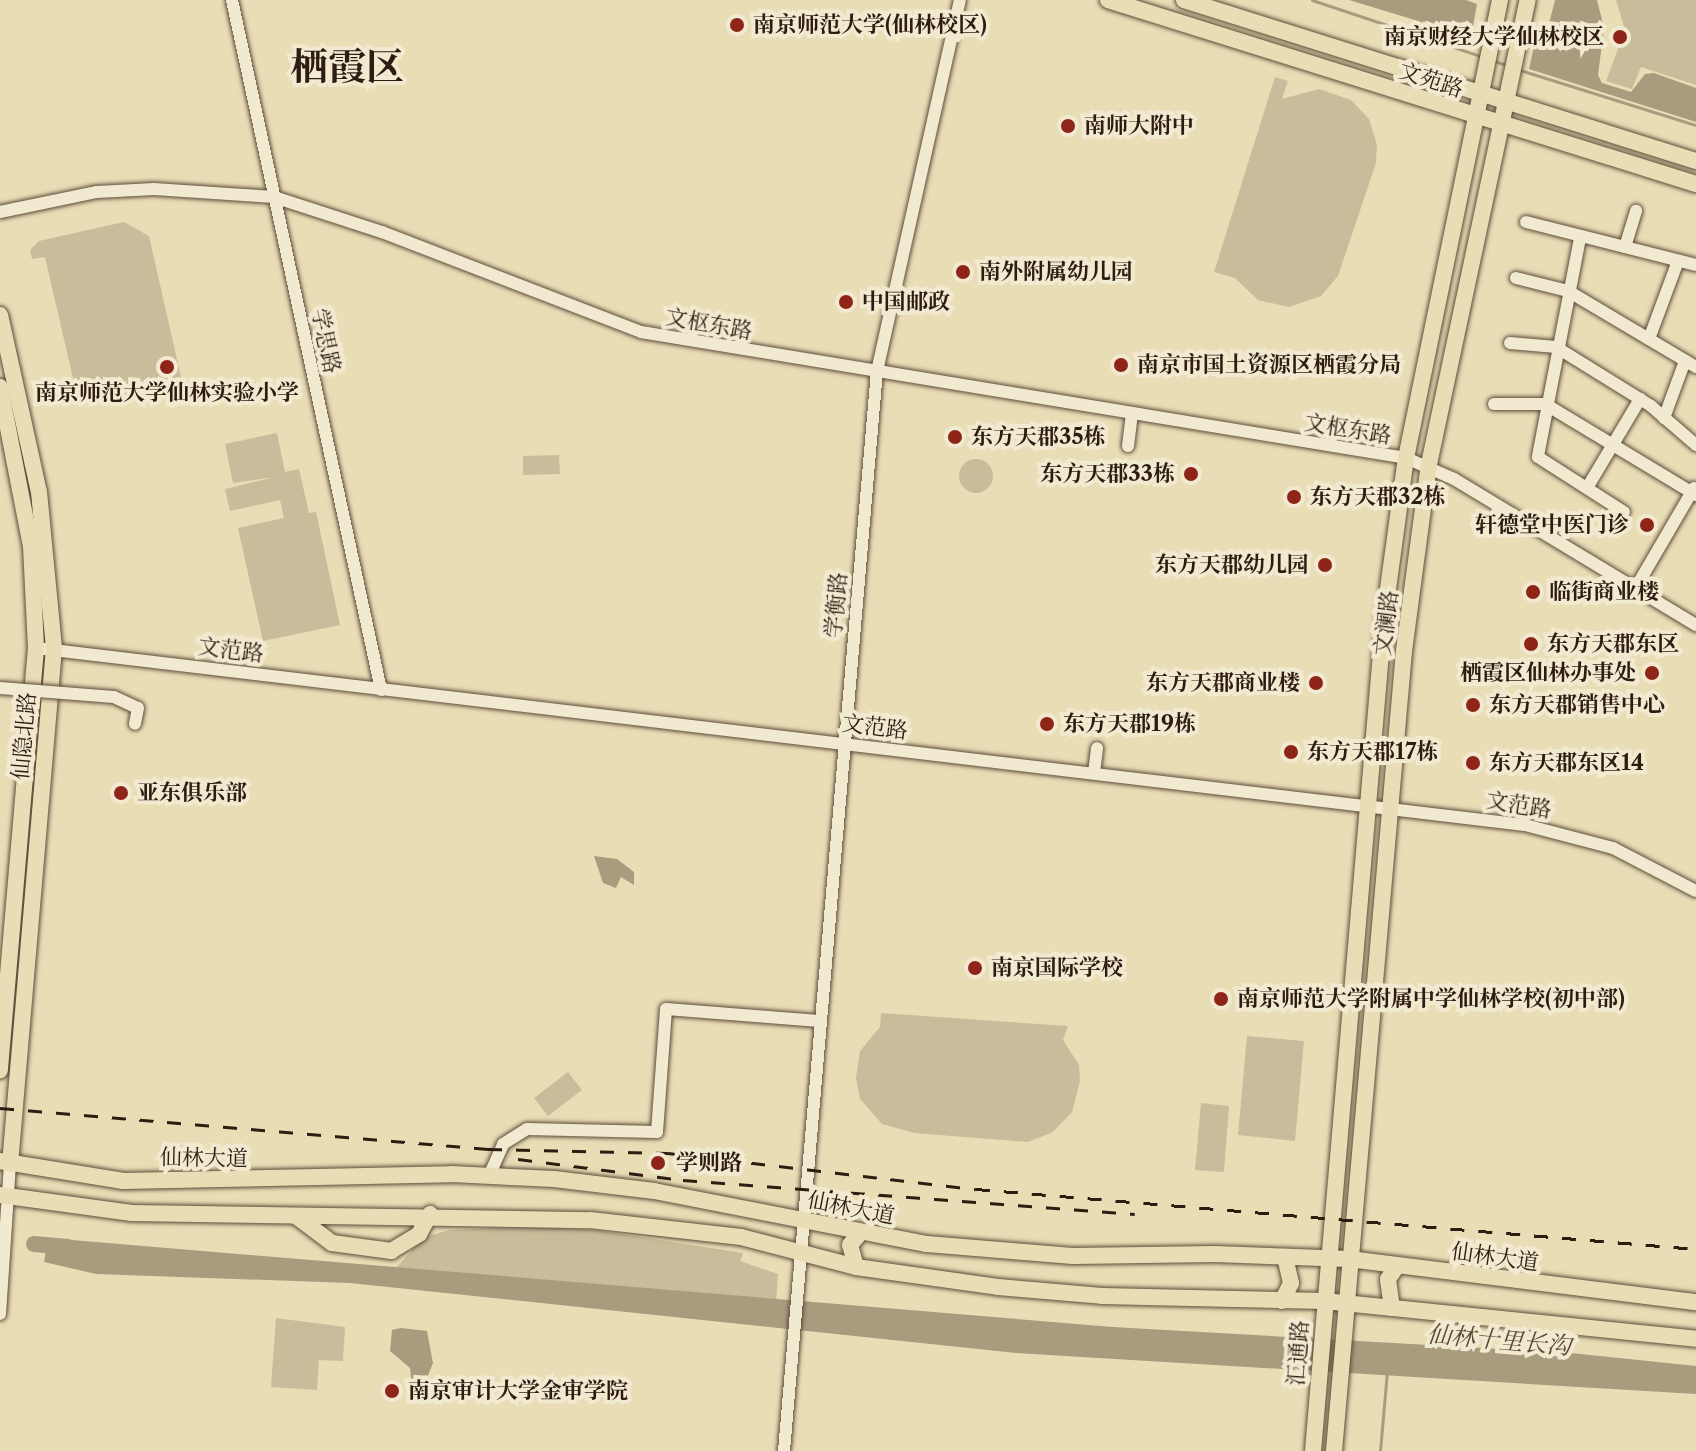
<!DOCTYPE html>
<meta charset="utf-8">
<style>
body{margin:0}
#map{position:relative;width:1696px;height:1451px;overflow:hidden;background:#e9ddb6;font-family:"Libre Caslon Text","Noto Serif SC",serif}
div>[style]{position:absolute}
.green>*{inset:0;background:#c9bc9a}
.round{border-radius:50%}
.water>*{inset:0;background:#a99b7e}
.stream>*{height:3px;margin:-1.5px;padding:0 1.5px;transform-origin:1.5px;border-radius:1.5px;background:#a99b7e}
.river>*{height:16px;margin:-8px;padding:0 8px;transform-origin:8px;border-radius:8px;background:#a99b7e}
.roads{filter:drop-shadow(0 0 2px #5d4c3a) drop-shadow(0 0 2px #5d4c3a)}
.minor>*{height:12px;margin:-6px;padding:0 6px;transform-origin:6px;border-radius:6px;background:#f1e9d0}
.major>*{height:16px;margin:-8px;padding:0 8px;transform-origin:8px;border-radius:8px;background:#e9ddb6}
.rail>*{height:3px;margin-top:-1.5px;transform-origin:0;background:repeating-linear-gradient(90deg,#2e1c11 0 14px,transparent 0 28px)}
.bridges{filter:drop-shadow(0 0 2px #5d4c3a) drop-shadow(0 0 2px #5d4c3a)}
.minor-bridge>*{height:12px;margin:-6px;padding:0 6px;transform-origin:6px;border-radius:6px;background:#f1e9d0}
.dots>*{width:22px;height:22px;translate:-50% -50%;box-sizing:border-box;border:4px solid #f1e9d0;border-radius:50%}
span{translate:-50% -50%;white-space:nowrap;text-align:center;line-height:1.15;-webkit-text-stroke:8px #f1e9d0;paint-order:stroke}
.poi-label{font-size:22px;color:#2e1c11;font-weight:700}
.left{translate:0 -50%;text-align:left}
.right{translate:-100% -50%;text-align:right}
.street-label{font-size:22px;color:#2e1c11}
.water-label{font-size:24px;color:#594837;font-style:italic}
.town-label{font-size:38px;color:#2e1c11;font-weight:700}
</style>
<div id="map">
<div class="green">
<i style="clip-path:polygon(1616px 0,1696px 0,1696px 85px,1641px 67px,1632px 89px,1606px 81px,1625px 30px)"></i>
<i style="clip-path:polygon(1275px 77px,1288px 81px,1282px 99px,1319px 89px,1351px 100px,1369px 119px,1377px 145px,1376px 163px,1338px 276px,1321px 296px,1289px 307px,1258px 300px,1235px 278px,1214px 272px)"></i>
<i style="clip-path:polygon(124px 222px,149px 236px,181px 377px,136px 394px,78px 400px,45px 257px,32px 259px,30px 250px,39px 241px)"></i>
<i style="clip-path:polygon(277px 433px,285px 472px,299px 469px,309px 513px,316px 512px,340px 625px,263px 641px,238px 528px,284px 518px,280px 500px,230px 511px,225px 489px,275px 477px,233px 483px,225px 444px)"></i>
<i style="clip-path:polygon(559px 455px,560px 474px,523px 475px,523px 456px)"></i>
<i class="round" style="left:959px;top:459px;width:34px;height:34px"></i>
<i style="clip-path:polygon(881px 1013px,1068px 1026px,1063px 1040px,1079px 1065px,1080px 1081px,1072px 1112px,1053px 1132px,1028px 1142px,914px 1133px,882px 1124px,860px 1099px,856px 1078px,860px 1051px,880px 1027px)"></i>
<i style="clip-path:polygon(1247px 1036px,1304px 1041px,1295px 1141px,1238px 1135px)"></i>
<i style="clip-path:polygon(568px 1072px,582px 1090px,548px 1116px,534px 1098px)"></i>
<i style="clip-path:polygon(1201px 1103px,1229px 1106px,1224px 1172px,1195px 1170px)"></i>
<i style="clip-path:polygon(521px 1227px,595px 1230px,743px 1253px,740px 1261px,778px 1274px,776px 1303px,396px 1268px,424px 1237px,450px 1230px)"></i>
<i style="clip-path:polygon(276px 1318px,345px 1327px,343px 1361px,319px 1360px,317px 1390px,271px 1387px)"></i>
</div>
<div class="water">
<i style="clip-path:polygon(1349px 0,1466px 0,1477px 4px,1471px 37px)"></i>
<i style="clip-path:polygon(1555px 0,1597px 0,1604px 28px,1598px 75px,1602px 83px,1631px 92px,1645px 74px,1654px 73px,1696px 88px,1696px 122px,1529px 69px,1535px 42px,1546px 35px)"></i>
<i style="clip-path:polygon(594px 856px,617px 859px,634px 872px,634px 885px,621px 877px,616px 888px,603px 883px)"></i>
<i style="clip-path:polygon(48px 1238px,1113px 1327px,1571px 1353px,1696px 1366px,1696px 1394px,1016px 1353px,350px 1283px,96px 1274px,44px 1262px)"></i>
<i style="clip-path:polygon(401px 1328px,427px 1331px,433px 1363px,426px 1380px,434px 1388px,412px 1386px,410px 1368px,390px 1351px,392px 1330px)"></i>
</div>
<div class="stream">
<i style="left:1312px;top:0;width:180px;rotate:18.4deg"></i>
<i style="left:1494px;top:61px;width:16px;rotate:18deg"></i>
<i style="left:1520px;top:70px;width:184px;rotate:17.4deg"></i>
<i style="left:1380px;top:1451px;width:80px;rotate:-85deg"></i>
</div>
<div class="river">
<i style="left:34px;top:1244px;width:34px;rotate:5deg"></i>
</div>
<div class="roads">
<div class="minor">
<i style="left:232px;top:0;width:706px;rotate:77.81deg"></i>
<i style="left:0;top:212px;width:99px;rotate:-11.7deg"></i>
<i style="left:97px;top:192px;width:57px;rotate:-3deg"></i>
<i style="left:154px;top:189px;width:120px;rotate:3.8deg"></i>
<i style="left:274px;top:197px;width:114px;rotate:18deg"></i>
<i style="left:382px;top:232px;width:278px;rotate:21.1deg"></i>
<i style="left:641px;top:332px;width:775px;rotate:9.35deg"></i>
<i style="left:1406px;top:458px;width:52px;rotate:23.6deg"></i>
<i style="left:1454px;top:479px;width:283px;rotate:31.1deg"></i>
<i style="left:1526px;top:222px;width:175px;rotate:14.2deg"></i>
<i style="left:1580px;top:238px;width:223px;rotate:100.9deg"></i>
<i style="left:1538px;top:457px;width:102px;rotate:32.6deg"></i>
<i style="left:1625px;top:247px;width:38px;rotate:-73deg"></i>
<i style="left:1516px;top:278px;width:54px;rotate:14deg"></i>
<i style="left:1568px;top:291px;width:149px;rotate:30.7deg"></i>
<i style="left:1649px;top:339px;width:83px;rotate:-69.6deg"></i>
<i style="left:1510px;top:343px;width:46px;rotate:5deg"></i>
<i style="left:1556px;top:347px;width:112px;rotate:31.8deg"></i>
<i style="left:1651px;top:406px;width:60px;rotate:40.9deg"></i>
<i style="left:1494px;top:404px;width:51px"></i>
<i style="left:1545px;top:404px;width:176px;rotate:31.1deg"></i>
<i style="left:1664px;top:418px;width:61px;rotate:-69.8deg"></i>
<i style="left:1128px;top:446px;width:32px;rotate:-83deg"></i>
<i style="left:1587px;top:488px;width:104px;rotate:-59.2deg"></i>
<i style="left:1635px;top:589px;width:117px;rotate:-59.7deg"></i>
<i style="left:36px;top:648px;width:1499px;rotate:6.78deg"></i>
<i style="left:1525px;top:825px;width:91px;rotate:14.6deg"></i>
<i style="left:1613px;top:848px;width:93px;rotate:27.4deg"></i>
<i style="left:1094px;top:773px;width:25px;rotate:-83deg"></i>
<i style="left:489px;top:1176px;width:35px;rotate:-66deg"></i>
<i style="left:503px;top:1144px;width:28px;rotate:-32deg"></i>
<i style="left:527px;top:1129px;width:130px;rotate:1.3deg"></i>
<i style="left:657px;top:1132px;width:123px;rotate:-85.8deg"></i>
<i style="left:666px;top:1009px;width:154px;rotate:4.5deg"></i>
<i style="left:0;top:1314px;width:150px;rotate:-86.2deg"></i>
<i style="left:784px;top:1451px;width:1084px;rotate:-85.08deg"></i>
<i style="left:877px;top:371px;width:380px;rotate:-77.4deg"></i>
</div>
<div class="major">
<i style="left:1108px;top:0;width:616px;rotate:17.38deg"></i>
<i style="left:1184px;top:0;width:537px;rotate:17.46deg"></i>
<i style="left:0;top:315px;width:181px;rotate:77.6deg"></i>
<i style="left:39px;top:492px;width:157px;rotate:84.5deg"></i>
<i style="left:54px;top:648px;width:518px;rotate:94.87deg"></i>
<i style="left:0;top:387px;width:162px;rotate:79deg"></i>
<i style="left:31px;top:546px;width:102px;rotate:87.2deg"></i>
<i style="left:36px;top:648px;width:424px;rotate:94.9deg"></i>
<i style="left:0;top:1161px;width:125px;rotate:9.2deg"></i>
<i style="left:123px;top:1181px;width:328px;rotate:-1.2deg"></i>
<i style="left:451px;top:1174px;width:103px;rotate:2.8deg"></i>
<i style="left:554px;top:1179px;width:101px;rotate:6.8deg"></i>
<i style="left:654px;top:1191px;width:278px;rotate:11deg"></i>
<i style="left:927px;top:1244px;width:146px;rotate:4.7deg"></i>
<i style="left:1073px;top:1256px;width:142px;rotate:-0.8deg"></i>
<i style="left:1215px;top:1254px;width:134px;rotate:2.1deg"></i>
<i style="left:1349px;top:1259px;width:350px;rotate:7.1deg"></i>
<i style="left:0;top:1195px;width:133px;rotate:7.8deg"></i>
<i style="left:132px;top:1213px;width:458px;rotate:0.9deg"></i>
<i style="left:590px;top:1220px;width:152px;rotate:6.4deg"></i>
<i style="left:741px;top:1237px;width:119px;rotate:14.6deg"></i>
<i style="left:856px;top:1267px;width:143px;rotate:8deg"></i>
<i style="left:998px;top:1287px;width:104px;rotate:4.9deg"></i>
<i style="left:1102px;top:1296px;width:222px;rotate:1.3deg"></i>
<i style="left:1324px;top:1301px;width:374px;rotate:5.8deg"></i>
<i style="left:296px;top:1216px;width:45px;rotate:36.9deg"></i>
<i style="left:332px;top:1243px;width:60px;rotate:7.7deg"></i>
<i style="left:391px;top:1251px;width:33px;rotate:-31deg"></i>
<i style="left:419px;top:1234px;width:23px;rotate:-61deg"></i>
<i style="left:856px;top:1267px;width:23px;rotate:-105deg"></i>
<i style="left:850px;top:1245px;width:16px;rotate:-50deg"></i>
<i style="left:1282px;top:1301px;width:20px;rotate:-63deg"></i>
<i style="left:1291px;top:1283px;width:27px;rotate:-103deg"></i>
<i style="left:1392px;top:1308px;width:29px;rotate:-98deg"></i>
<i style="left:1388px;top:1279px;width:16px;rotate:-55deg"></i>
<i style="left:1313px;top:1451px;width:836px;rotate:-85.13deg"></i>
<i style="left:1384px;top:618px;width:162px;rotate:-82.2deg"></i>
<i style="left:1406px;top:458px;width:468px;rotate:-78.4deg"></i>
<i style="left:1334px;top:1451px;width:803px;rotate:-85deg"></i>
<i style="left:1404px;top:651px;width:189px;rotate:-82.4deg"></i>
<i style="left:1429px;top:464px;width:474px;rotate:-78deg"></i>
</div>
</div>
<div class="rail">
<i style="left:0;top:1108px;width:490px;rotate:4.8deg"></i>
<i style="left:488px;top:1149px;width:180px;rotate:1.3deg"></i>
<i style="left:668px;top:1153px;width:310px;rotate:6.7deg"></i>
<i style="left:976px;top:1189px;width:722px;rotate:4.76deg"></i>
<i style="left:518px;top:1159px;width:166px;rotate:7.3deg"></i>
<i style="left:683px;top:1180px;width:453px;rotate:4.3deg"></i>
</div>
<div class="bridges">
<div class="minor-bridge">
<i style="left:0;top:688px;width:114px;rotate:4.5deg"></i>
<i style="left:114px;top:697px;width:26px;rotate:25deg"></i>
<i style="left:138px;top:708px;width:16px;rotate:101deg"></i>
</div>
</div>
<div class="dots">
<i style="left:737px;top:25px;background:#8f2418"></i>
<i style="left:1620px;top:37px;background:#8f2418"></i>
<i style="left:1068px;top:126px;background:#8f2418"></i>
<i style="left:963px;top:272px;background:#8f2418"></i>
<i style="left:846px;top:302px;background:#8f2418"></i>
<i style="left:1121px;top:365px;background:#8f2418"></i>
<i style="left:167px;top:367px;background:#8f2418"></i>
<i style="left:955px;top:437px;background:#8f2418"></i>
<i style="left:1191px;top:474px;background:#8f2418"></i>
<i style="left:1294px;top:497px;background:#8f2418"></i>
<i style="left:1647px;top:525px;background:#8f2418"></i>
<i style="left:1325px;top:565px;background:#8f2418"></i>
<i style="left:1533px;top:592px;background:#8f2418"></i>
<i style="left:1531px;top:644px;background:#8f2418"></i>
<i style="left:1652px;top:673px;background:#8f2418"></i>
<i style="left:1316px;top:683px;background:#8f2418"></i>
<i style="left:1473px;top:705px;background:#8f2418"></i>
<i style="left:1047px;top:724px;background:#8f2418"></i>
<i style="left:1291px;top:752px;background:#8f2418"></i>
<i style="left:1473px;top:763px;background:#8f2418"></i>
<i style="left:121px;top:793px;background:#8f2418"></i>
<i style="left:975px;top:968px;background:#8f2418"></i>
<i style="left:1221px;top:999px;background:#8f2418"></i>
<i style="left:658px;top:1163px;background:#8f2418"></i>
<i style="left:392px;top:1391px;background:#8f2418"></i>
</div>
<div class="poi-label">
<span class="left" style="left:753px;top:25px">南京师范大学(仙林校区)</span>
<span class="right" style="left:1604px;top:37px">南京财经大学仙林校区</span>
<span class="left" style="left:1084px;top:126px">南师大附中</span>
<span class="left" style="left:979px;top:272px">南外附属幼儿园</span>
<span class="left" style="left:862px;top:302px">中国邮政</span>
<span class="left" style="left:1137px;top:365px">南京市国土资源区栖霞分局</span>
<span style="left:167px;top:393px">南京师范大学仙林实验小学</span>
<span class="left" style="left:971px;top:437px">东方天郡35栋</span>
<span class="right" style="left:1175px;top:474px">东方天郡33栋</span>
<span class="left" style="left:1310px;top:497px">东方天郡32栋</span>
<span class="right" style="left:1629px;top:525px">轩德堂中医门诊</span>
<span class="right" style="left:1309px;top:565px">东方天郡幼儿园</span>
<span class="left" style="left:1549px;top:592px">临街商业楼</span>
<span class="left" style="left:1547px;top:644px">东方天郡东区</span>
<span class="right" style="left:1636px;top:673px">栖霞区仙林办事处</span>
<span class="right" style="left:1300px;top:683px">东方天郡商业楼</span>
<span class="left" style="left:1489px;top:705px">东方天郡销售中心</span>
<span class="left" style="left:1063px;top:724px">东方天郡19栋</span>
<span class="left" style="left:1307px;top:752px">东方天郡17栋</span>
<span class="left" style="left:1489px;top:763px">东方天郡东区14</span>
<span class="left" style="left:137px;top:793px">亚东俱乐部</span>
<span class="left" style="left:991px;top:968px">南京国际学校</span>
<span class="left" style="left:1237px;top:999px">南京师范大学附属中学仙林学校(初中部)</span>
<span class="left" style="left:676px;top:1163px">学则路</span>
<span class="left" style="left:408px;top:1391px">南京审计大学金审学院</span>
</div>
<div class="street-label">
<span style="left:1431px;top:80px;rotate:18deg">文苑路</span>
<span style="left:709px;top:324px;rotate:10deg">文枢东路</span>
<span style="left:326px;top:341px;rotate:78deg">学思路</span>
<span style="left:1348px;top:429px;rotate:9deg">文枢东路</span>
<span style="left:836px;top:605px;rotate:-85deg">学衡路</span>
<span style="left:1386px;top:623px;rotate:-83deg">文澜路</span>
<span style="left:231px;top:650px;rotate:7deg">文范路</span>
<span style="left:875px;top:727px;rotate:7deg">文范路</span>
<span style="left:24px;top:736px;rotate:-85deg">仙隐北路</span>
<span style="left:1519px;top:805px;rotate:9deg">文范路</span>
<span style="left:204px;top:1158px;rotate:1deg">仙林大道</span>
<span style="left:851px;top:1208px;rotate:11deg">仙林大道</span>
<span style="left:1495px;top:1257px;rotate:8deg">仙林大道</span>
<span style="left:1298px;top:1353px;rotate:-86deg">汇通路</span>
</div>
<div class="water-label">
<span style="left:1499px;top:1340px;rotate:5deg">仙林十里长沟</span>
</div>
<div class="town-label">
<span style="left:347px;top:67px">栖霞区</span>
</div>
</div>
